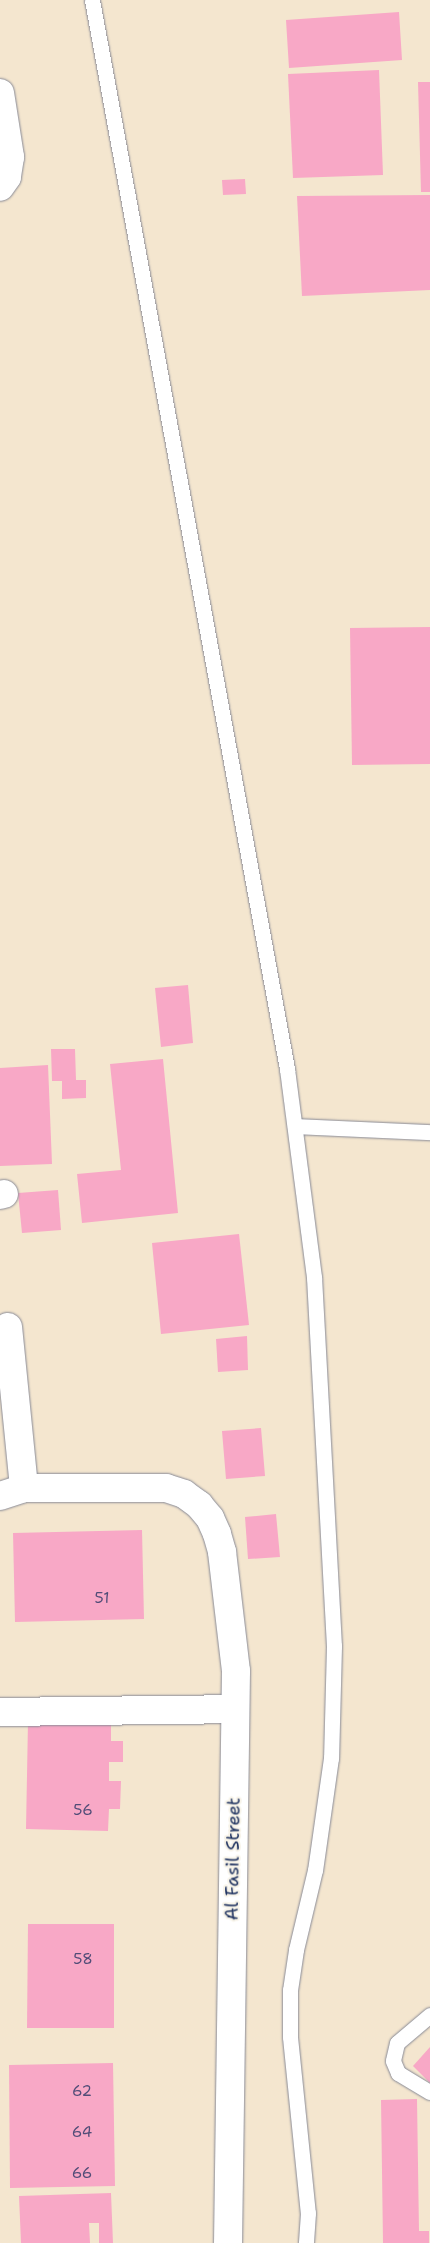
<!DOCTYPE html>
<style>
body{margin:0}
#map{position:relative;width:430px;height:2243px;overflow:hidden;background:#f4e6cf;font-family:"Shantell Sans",sans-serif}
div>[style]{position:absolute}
.building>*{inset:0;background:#f8a8c6}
.roads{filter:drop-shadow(0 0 1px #888a96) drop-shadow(0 0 1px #888a96)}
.service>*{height:15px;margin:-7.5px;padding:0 7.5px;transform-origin:7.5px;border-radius:7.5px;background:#fff}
.minor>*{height:28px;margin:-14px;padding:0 14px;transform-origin:14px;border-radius:14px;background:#fff}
span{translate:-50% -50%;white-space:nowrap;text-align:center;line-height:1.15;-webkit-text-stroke:4px #f7f3e8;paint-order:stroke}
.number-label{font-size:15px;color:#524d78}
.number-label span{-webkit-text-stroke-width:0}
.street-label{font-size:18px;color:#1b2f5e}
</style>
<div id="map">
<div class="building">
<i style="clip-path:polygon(399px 12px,402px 60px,289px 68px,286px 20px)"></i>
<i style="clip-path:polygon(379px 70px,383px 175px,293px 178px,288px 74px)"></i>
<i style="clip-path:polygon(418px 82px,430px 82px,430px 192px,421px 192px)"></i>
<i style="clip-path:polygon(245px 179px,246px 194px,223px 195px,222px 180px)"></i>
<i style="clip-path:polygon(430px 195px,430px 290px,302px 296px,297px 196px)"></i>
<i style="clip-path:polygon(430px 627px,430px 764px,352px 765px,350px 628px)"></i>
<i style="clip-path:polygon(188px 985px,193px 1043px,161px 1047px,155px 988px)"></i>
<i style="clip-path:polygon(51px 1049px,75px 1049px,76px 1080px,86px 1080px,86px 1098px,62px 1099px,62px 1081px,52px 1081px)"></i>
<i style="clip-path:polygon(163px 1059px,178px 1213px,82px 1223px,77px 1174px,121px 1170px,110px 1064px)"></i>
<i style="clip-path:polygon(48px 1065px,52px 1164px,0 1166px,0 1068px)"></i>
<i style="clip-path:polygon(58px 1190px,61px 1230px,22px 1233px,18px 1193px)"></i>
<i style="clip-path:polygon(239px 1234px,249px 1325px,161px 1334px,152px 1243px)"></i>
<i style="clip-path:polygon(247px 1336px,248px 1370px,218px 1372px,216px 1339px)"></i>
<i style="clip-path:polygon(261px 1428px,265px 1476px,226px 1479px,222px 1431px)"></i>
<i style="clip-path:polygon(276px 1514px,280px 1557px,248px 1559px,245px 1517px)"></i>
<i style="clip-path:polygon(142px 1530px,144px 1619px,15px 1622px,13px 1533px)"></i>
<i style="clip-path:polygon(111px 1720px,111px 1741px,123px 1741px,123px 1762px,109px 1762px,109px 1781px,121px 1781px,120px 1809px,109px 1809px,108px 1831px,26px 1829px,28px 1721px)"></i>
<i style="clip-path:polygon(28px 1924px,114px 1924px,114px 2028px,27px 2028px)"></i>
<i style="clip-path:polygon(430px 2047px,430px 2083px,413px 2066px)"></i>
<i style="clip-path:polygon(113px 2063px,115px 2186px,10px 2188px,9px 2065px)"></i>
<i style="clip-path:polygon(417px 2099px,419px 2231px,429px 2231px,429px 2243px,383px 2243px,381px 2100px)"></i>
<i style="clip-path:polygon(111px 2193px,113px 2243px,99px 2243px,99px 2223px,89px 2223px,90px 2243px,21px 2243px,19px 2196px)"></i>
</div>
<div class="roads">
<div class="service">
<i style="left:92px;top:0;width:1087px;rotate:79.66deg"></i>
<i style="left:287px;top:1069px;width:210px;rotate:82.6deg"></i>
<i style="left:314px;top:1277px;width:370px;rotate:86.9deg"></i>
<i style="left:334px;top:1646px;width:112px;rotate:91.5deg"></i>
<i style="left:331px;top:1758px;width:113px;rotate:98.1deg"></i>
<i style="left:315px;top:1870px;width:82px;rotate:103.4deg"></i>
<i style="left:296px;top:1950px;width:40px;rotate:98.5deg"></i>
<i style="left:290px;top:1990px;width:47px;rotate:90deg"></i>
<i style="left:290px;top:2037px;width:177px;rotate:84.2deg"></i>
<i style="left:308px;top:2213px;width:30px;rotate:94deg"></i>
<i style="left:296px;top:1126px;width:134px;rotate:2.6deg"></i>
<i style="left:430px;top:2015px;width:43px;rotate:139.7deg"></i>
<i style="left:397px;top:2043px;width:18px;rotate:103deg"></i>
<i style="left:393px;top:2061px;width:13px;rotate:67deg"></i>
<i style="left:398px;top:2073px;width:37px;rotate:31deg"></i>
</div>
<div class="minor">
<i style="left:0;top:93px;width:65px;rotate:81.1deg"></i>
<i style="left:10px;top:157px;width:20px;rotate:99deg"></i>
<i style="left:7px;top:177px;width:12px;rotate:125deg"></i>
<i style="left:0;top:1195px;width:4px;rotate:-14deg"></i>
<i style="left:8px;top:1327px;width:162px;rotate:84.3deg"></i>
<i style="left:0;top:1496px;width:25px;rotate:-18deg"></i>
<i style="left:24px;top:1488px;width:142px"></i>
<i style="left:166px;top:1488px;width:19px;rotate:18deg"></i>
<i style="left:184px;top:1494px;width:19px;rotate:36deg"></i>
<i style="left:199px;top:1505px;width:17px;rotate:50deg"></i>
<i style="left:210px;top:1518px;width:17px;rotate:66deg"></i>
<i style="left:217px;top:1534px;width:19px;rotate:74deg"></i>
<i style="left:222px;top:1552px;width:120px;rotate:83.3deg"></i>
<i style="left:236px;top:1671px;width:572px;rotate:90.8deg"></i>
<i style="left:0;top:1712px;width:235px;rotate:-0.7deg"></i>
</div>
</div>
<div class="number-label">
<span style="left:102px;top:1599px">51</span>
<span style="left:83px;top:1811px">56</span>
<span style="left:83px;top:1960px">58</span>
<span style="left:82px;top:2092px">62</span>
<span style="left:82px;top:2133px">64</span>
<span style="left:82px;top:2174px">66</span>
</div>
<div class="street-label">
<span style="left:233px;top:1859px;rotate:-89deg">Al Fasil Street</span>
</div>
</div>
